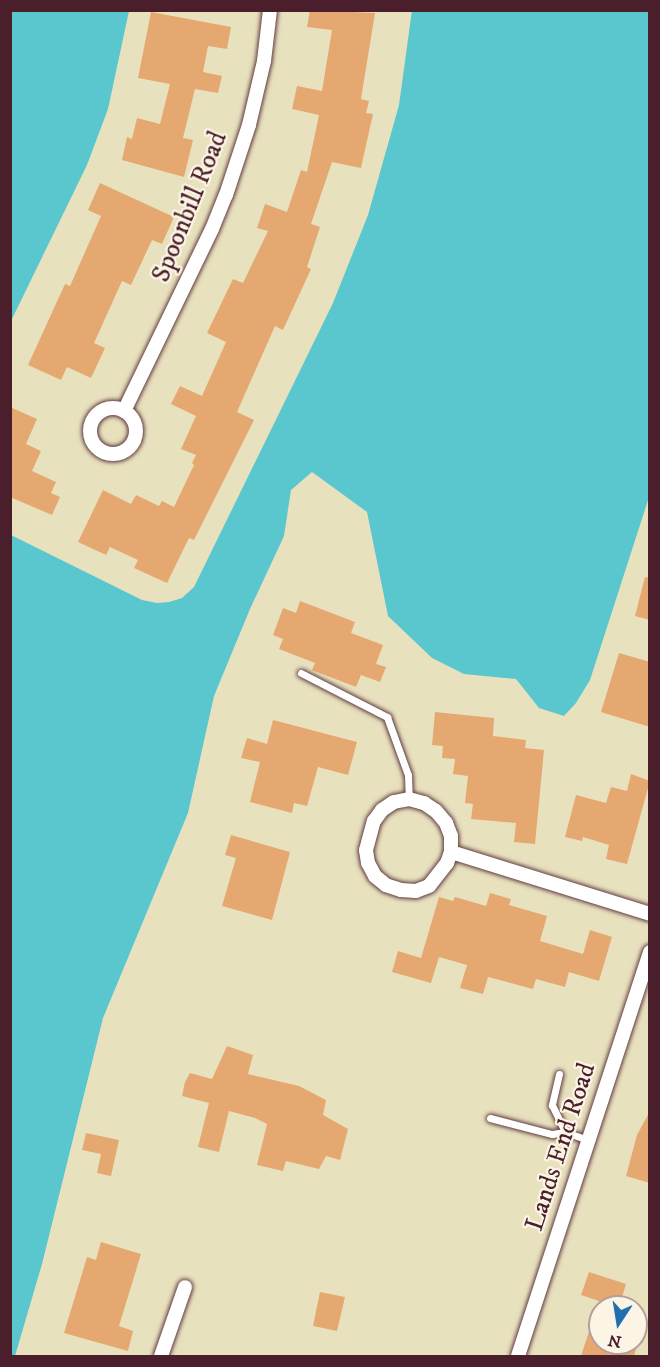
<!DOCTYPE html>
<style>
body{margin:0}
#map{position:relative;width:660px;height:1367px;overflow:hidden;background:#e8e1be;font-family:"IM FELL DW Pica",serif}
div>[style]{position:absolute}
.water>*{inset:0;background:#5ac7cf}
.building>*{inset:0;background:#e6a871}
.roads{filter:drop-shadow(0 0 2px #623c41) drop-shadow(0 0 2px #623c41)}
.lane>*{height:7px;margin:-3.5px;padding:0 3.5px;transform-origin:3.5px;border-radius:3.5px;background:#fff}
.street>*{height:14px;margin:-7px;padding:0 7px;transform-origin:7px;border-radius:7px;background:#fff}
.street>.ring{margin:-7px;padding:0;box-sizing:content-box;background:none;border:14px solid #fff;border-radius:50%}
span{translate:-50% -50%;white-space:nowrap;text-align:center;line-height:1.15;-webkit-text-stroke:4.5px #fcf5e5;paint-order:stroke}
.street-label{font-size:26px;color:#4a1f2b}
.frame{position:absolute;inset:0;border:12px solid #4a1f2b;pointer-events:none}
.north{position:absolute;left:588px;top:1295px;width:60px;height:60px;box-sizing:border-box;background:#fcf5e5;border:2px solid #b59f9b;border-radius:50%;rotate:192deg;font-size:16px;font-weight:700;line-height:24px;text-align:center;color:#4a1f2b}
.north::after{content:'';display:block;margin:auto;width:21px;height:27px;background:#1f6fb2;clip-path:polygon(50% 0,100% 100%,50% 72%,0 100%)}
</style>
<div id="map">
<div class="water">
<i style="clip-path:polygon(11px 10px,129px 11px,108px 109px,87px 165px,11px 321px)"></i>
<i style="clip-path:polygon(412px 10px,649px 11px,649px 497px,590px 680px,576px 703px,564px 716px,539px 708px,516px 679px,464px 674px,432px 658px,388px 616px,367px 512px,312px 472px,291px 490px,284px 536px,250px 609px,214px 696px,188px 813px,103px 1018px,42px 1264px,15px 1356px,11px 1356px,11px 535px,142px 600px,157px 603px,169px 602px,182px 598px,194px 587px,333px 303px,368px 215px,399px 105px)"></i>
</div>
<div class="building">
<i style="clip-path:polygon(310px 10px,375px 13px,361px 99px,369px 101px,366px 113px,373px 114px,361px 168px,332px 162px,311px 224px,320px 227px,307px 267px,311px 269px,283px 330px,275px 326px,237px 412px,254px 420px,194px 540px,189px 538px,167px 583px,134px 568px,138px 560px,110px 547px,106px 555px,78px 542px,103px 490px,131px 504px,136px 495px,159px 506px,162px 501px,174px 507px,194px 465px,192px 463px,196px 455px,181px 449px,196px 416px,171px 404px,180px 386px,202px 396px,226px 342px,207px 333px,233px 279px,243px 283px,268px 231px,257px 228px,265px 204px,287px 212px,301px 170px,307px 172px,319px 115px,292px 109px,297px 86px,322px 91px,332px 30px,307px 27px)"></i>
<i style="clip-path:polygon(151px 12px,231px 27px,227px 49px,208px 46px,203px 72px,222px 76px,218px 93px,195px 89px,183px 138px,193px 140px,184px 177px,122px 160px,127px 137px,132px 139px,137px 118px,160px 124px,170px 84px,138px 78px)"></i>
<i style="clip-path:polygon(100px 183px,174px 217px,162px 244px,152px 240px,131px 285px,122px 281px,94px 343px,105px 348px,91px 378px,67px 367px,61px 380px,28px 365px,65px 284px,70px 286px,101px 216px,88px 210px)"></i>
<i style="clip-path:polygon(10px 407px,37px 419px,26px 444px,41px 451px,32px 471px,56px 482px,51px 493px,60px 497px,52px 515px,10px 497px)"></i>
<i style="clip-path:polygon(645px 577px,650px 578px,650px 620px,635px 616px)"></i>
<i style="clip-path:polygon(300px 601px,355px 622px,351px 633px,383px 645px,376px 664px,386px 667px,380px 682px,361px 675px,356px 687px,312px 670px,315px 663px,279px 649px,283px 639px,273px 635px,283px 608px,296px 613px)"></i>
<i style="clip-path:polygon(619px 653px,650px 662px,650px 727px,601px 712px)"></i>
<i style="clip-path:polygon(435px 712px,494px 718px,493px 736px,526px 740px,525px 748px,544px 750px,535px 844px,514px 842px,516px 823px,471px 819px,473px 804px,465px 803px,468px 776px,453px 774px,455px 759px,442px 758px,443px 746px,432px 745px)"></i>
<i style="clip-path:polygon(273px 720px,357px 742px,348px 775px,318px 767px,307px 806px,294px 803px,292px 813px,250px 802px,260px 762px,241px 758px,247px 738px,267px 744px)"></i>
<i style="clip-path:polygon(631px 774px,650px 781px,627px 864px,606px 859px,609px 845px,583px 837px,582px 841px,565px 837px,576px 795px,606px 803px,611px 787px,627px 791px)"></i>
<i style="clip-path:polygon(231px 835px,290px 852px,272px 920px,222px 906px,236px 858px,225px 855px)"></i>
<i style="clip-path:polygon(490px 893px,511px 899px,509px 905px,547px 916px,540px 941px,583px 954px,590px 930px,612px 937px,599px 981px,569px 972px,565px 987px,536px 979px,533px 989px,488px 977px,483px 994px,460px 988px,467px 965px,439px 957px,431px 983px,392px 972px,398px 951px,421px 958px,439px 897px,453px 901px,455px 897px,486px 906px)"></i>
<i style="clip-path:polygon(227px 1046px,253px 1055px,248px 1074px,299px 1086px,326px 1100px,323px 1115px,348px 1129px,340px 1160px,326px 1156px,319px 1169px,286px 1161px,283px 1171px,257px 1165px,267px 1124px,255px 1118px,229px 1111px,219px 1152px,198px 1147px,209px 1103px,182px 1096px,185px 1082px,190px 1073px,212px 1079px)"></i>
<i style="clip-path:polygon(650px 1111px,650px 1183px,626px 1176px,637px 1135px)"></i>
<i style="clip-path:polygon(86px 1133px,119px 1140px,111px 1176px,97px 1173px,101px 1154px,82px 1150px)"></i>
<i style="clip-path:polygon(101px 1242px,141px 1254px,119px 1326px,133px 1331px,128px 1351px,64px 1333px,87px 1257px,96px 1260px)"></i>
<i style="clip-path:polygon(589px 1272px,626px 1284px,619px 1307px,597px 1307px,599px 1301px,581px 1295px)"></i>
<i style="clip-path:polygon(320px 1292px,345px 1297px,337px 1331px,313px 1326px)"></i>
<i style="clip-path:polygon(597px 1307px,600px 1308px,600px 1343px,638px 1343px,634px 1356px,581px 1356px)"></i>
</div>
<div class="roads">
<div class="lane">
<i style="left:301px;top:673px;width:97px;rotate:27.1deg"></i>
<i style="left:387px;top:717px;width:62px;rotate:70.1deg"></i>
<i style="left:408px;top:775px;width:24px;rotate:88deg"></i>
<i style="left:559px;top:1074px;width:32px;rotate:103deg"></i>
<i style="left:552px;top:1105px;width:30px;rotate:64deg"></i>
<i style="left:490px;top:1118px;width:64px;rotate:14.5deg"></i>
<i style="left:552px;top:1134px;width:13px;rotate:-9deg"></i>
<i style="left:565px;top:1132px;width:24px;rotate:19deg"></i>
</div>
<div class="street">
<i class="ring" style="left:90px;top:408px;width:32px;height:32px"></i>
<i style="left:124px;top:411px;width:202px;rotate:-64.2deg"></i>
<i style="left:212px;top:229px;width:37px;rotate:-68deg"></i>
<i style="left:226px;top:195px;width:74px;rotate:-71.8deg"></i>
<i style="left:249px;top:125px;width:66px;rotate:-76.8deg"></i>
<i style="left:264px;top:61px;width:51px;rotate:-83.3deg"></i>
<i style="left:409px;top:799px;width:16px;rotate:15deg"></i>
<i style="left:424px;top:803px;width:14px;rotate:34deg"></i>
<i style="left:436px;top:811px;width:16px;rotate:50deg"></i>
<i style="left:446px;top:823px;width:14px;rotate:69deg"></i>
<i style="left:451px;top:836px;width:16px;rotate:90deg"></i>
<i style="left:451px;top:852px;width:12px;rotate:110deg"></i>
<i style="left:447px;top:863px;width:29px;rotate:128deg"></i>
<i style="left:429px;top:886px;width:14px;rotate:159deg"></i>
<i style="left:416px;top:891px;width:15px;rotate:-176deg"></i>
<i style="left:401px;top:890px;width:16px;rotate:-162deg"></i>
<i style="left:386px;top:885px;width:14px;rotate:-141deg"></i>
<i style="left:375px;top:876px;width:15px;rotate:-118deg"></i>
<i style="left:368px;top:863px;width:13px;rotate:-99deg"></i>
<i style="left:366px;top:850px;width:30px;rotate:-75deg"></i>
<i style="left:374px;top:821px;width:14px;rotate:-54deg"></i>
<i style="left:382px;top:810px;width:14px;rotate:-34deg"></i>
<i style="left:394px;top:802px;width:15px;rotate:-11deg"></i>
<i style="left:451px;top:852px;width:208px;rotate:17.3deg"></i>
<i style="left:161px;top:1356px;width:73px;rotate:-70.8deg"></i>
<i style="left:518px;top:1356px;width:425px;rotate:-71.9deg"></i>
</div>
</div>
<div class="street-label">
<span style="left:190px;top:207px;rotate:-68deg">Spoonbill Road</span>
<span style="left:561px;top:1147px;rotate:-72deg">Lands End Road</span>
</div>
<div class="frame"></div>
<div class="north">N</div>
</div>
